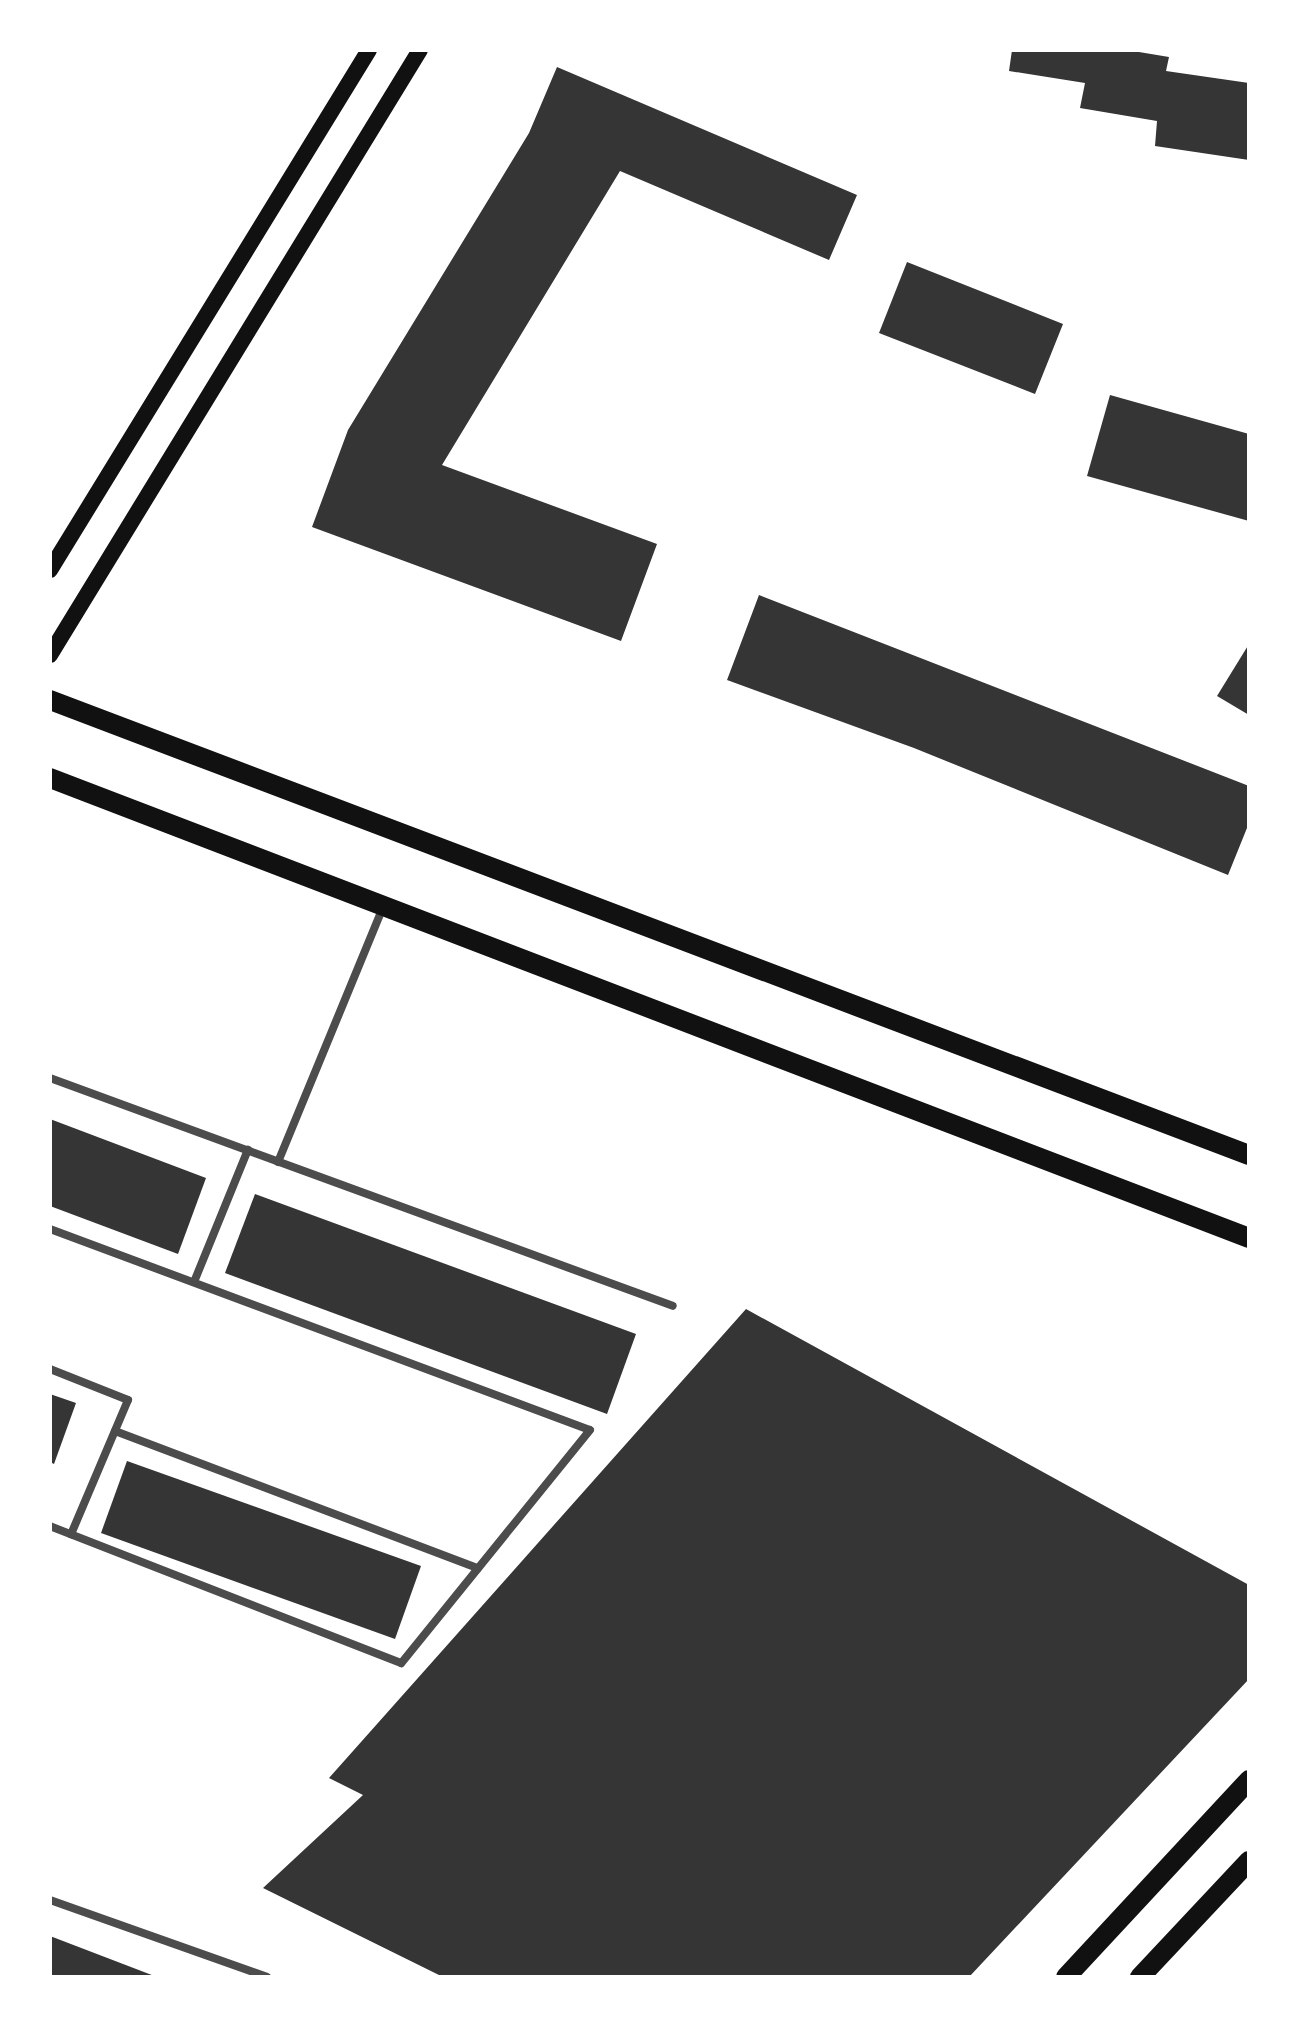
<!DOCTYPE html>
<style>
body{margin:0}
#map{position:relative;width:1299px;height:2027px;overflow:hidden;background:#fff;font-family:Overpass,sans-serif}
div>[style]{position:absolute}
.building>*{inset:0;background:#353535}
.minor>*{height:8px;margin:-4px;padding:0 4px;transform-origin:4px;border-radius:4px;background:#4c4c4c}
.secondary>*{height:16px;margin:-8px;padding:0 8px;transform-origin:8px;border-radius:8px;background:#111}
.primary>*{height:20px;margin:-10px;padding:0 10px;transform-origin:10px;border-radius:10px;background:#111}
span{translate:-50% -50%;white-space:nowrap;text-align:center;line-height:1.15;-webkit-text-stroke:7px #fff;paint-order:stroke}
.frame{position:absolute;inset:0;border:52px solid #fff;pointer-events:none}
</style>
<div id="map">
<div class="building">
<i style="clip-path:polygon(1012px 50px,1127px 50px,1169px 57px,1166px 71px,1249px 83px,1249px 160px,1155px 146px,1157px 121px,1080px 108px,1085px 83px,1009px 71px)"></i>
<i style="clip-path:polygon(557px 67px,857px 195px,829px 260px,620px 171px,442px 465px,657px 544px,621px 641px,312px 527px,348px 430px,529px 133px)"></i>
<i style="clip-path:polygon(907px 262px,1063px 324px,1035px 394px,879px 333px)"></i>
<i style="clip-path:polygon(1110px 395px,1249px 434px,1249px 521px,1087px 476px)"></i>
<i style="clip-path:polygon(759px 595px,1249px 786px,1249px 823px,1228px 875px,914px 748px,727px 680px)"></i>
<i style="clip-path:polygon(1249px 644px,1249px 715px,1217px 696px)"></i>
<i style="clip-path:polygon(50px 1119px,206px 1178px,178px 1254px,50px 1206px)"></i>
<i style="clip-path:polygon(255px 1194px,636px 1334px,607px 1414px,225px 1273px)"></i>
<i style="clip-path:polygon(746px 1309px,1249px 1585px,1249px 1679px,969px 1977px,443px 1977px,263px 1888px,363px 1795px,329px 1778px)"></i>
<i style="clip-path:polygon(50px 1394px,76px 1403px,54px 1464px,50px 1462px)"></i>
<i style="clip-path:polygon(127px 1461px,421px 1566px,395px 1639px,101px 1533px)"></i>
<i style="clip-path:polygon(50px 1936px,157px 1977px,50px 1977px)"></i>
</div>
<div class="minor">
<i style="left:50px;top:1078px;width:663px;rotate:20.1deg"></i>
<i style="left:278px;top:1162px;width:276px;rotate:-67.6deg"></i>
<i style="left:50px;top:1229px;width:576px;rotate:20.42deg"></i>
<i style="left:590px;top:1430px;width:300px;rotate:129deg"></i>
<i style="left:401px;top:1663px;width:377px;rotate:-158.7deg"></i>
<i style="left:194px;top:1282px;width:143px;rotate:-67.8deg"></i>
<i style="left:50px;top:1369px;width:84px;rotate:21.7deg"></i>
<i style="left:128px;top:1400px;width:146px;rotate:113deg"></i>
<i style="left:115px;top:1431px;width:388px;rotate:20.7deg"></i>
<i style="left:50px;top:1900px;width:230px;rotate:19.5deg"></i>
</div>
<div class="secondary">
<i style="left:50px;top:570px;width:610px;rotate:-58.47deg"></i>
<i style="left:50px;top:655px;width:709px;rotate:-58.55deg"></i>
</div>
<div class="primary">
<i style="left:50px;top:700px;width:1282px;rotate:20.78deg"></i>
<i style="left:50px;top:778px;width:1284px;rotate:20.99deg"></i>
<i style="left:1066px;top:1977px;width:269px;rotate:-47.1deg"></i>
<i style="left:1140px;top:1977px;width:159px;rotate:-46.8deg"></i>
</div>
<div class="frame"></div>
</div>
